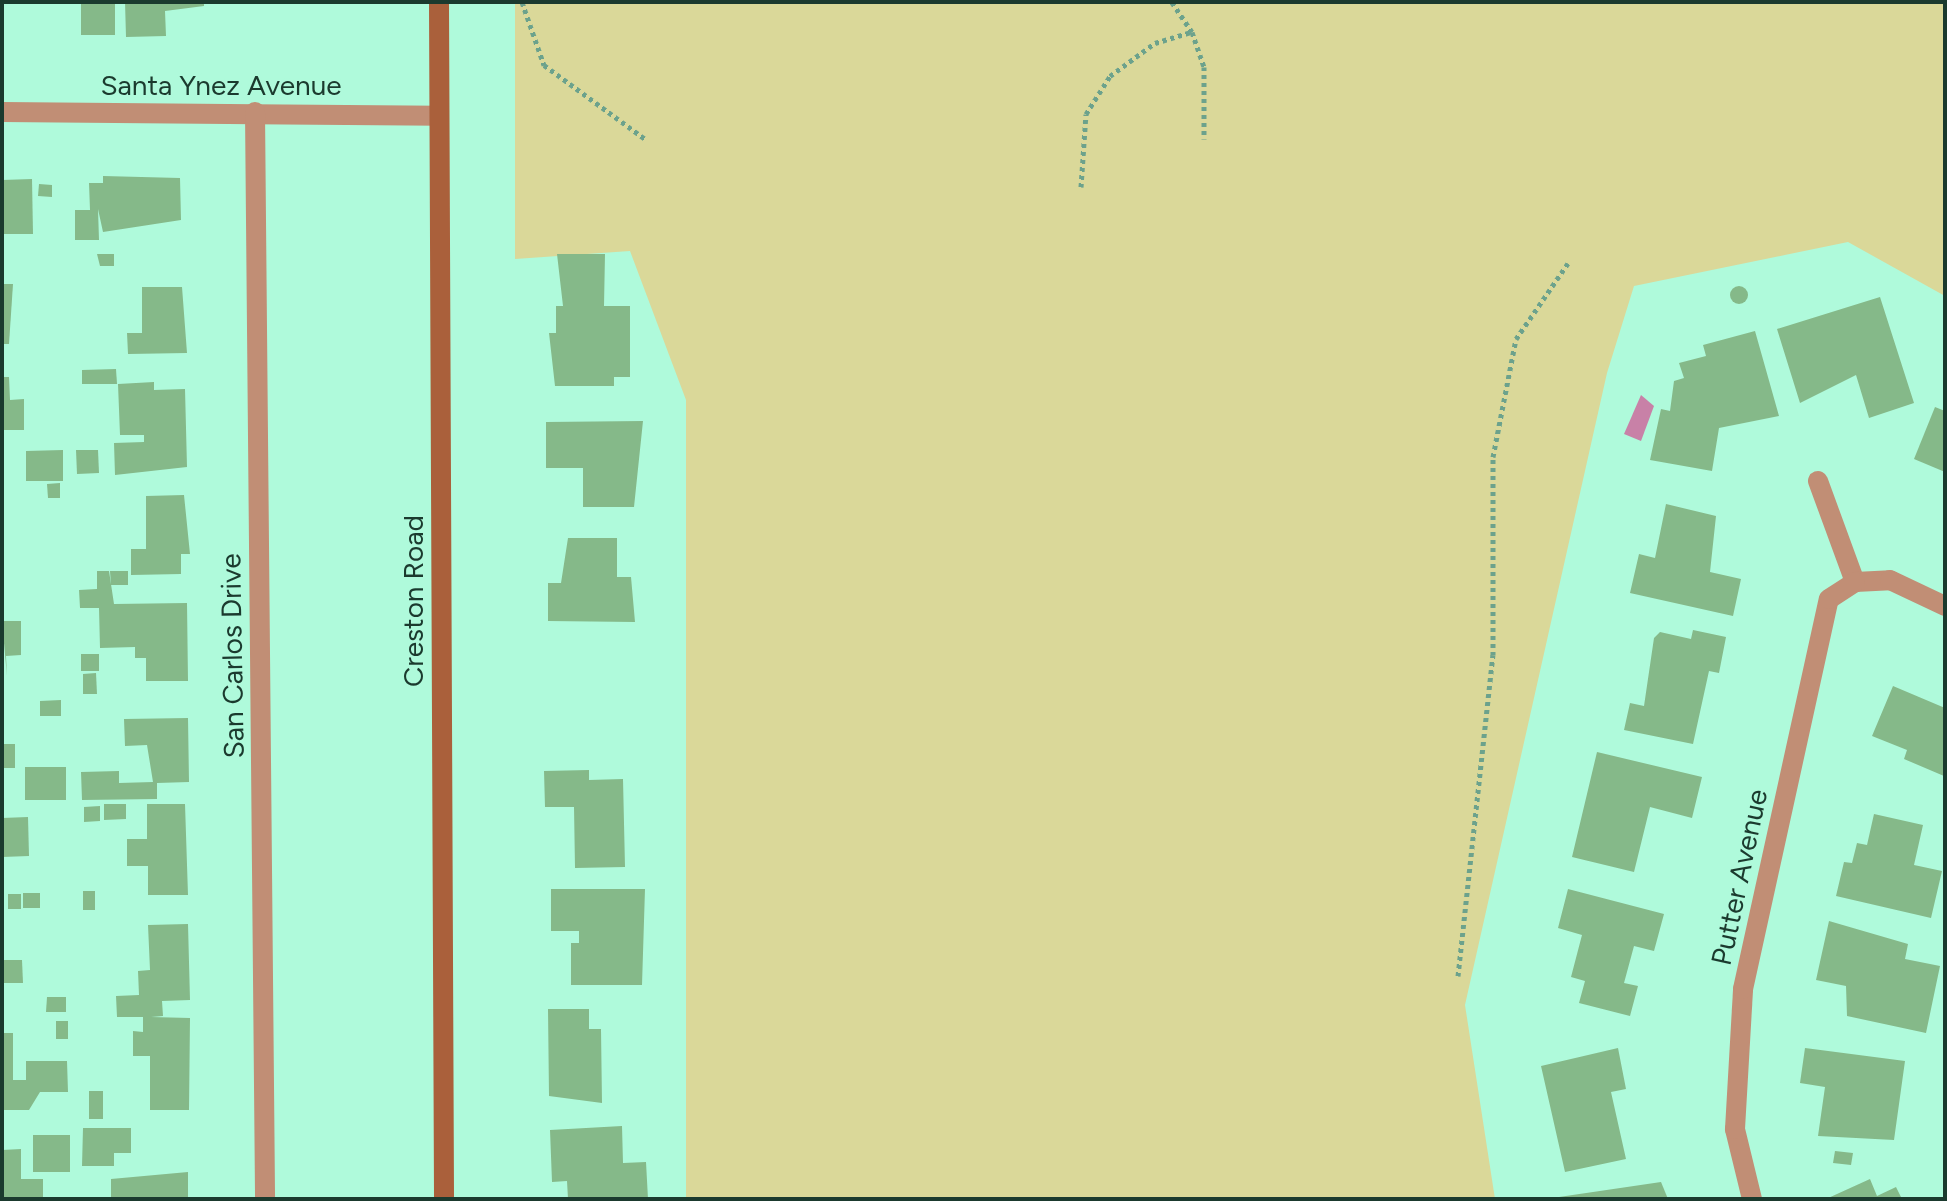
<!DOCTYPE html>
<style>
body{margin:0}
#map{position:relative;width:1947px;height:1201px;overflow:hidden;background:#affadb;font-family:Figtree,sans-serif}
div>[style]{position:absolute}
.green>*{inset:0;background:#dad899}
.water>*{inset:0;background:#c881a7}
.building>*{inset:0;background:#85b989}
.round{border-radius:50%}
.path>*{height:5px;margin-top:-2.5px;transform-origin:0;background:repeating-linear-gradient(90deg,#6ca28c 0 4px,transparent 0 8px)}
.minor>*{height:20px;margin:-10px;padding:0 10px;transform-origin:10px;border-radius:10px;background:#c18e75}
.secondary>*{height:20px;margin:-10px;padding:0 10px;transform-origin:10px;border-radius:10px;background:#aa603b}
span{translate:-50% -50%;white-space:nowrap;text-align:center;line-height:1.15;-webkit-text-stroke:6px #affadb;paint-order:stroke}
.street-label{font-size:28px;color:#1b3a2e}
.frame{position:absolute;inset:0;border:4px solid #1b3a2e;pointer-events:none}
</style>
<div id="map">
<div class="green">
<i style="clip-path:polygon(515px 2px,1945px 2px,1945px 296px,1848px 242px,1634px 286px,1607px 373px,1465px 1005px,1495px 1199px,686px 1199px,686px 400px,630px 251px,515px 259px)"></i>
</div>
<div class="water">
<i style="clip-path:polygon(1641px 395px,1654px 406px,1641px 441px,1624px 434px)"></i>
</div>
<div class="building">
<i style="clip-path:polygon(81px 2px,115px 2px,115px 35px,81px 35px)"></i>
<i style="clip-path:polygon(125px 2px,204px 2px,204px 6px,165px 11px,166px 36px,126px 37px)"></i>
<i style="clip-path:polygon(103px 176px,180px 178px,181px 220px,103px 232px,98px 209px,99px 240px,75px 240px,75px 210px,90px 210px,89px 183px,103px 183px)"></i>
<i style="clip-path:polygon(32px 179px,33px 234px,2px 234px,2px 180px)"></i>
<i style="clip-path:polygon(39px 184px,52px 185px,52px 197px,38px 196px)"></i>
<i style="clip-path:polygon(97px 254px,114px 254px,114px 266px,100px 266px)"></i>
<i style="clip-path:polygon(557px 254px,605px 254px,604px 306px,630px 306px,630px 377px,614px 377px,614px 386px,555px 386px,549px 333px,556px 333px,556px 306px,563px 306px)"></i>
<i style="clip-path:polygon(2px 284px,13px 284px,9px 344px,2px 344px)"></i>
<i class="round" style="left:1730px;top:286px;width:18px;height:18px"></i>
<i style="clip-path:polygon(142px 287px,182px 287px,187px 353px,128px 354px,127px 333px,142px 333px)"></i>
<i style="clip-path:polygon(1880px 297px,1914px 403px,1869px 418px,1856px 375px,1800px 403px,1777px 329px)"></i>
<i style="clip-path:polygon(1755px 331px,1779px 416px,1719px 428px,1712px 471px,1650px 460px,1661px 409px,1670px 411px,1674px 381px,1684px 378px,1679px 363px,1706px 356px,1703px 345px)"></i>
<i style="clip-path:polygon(116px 369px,117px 384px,82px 384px,82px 370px)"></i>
<i style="clip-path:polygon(2px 377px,9px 377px,10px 400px,24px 399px,24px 430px,2px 430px)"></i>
<i style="clip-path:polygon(154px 382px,154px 390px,185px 389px,187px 467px,115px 475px,114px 443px,144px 442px,144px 435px,120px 435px,118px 384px)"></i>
<i style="clip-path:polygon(1935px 407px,1945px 411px,1945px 472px,1914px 459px)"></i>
<i style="clip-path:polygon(643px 421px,634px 507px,583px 507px,583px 468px,546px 468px,546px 422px)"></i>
<i style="clip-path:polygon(63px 450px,63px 481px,26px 481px,26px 451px)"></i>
<i style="clip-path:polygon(76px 450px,98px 450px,99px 473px,77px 474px)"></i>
<i style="clip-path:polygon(60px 483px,60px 498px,48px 498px,47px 484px)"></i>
<i style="clip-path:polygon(184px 495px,190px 554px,181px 554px,181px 574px,131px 575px,131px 549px,146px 549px,146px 496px)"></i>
<i style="clip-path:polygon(1666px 504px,1716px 516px,1710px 572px,1741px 579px,1733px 616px,1630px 593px,1639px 554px,1655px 558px)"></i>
<i style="clip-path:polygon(568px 538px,617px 538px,617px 577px,631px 577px,635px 622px,548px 621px,548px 583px,561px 583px)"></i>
<i style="clip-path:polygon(97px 571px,109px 571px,114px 604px,187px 603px,188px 681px,146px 681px,146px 658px,135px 658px,135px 647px,100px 648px,99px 608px,80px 608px,79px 590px,97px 589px)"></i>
<i style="clip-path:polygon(110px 571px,128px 571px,128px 585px,111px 585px)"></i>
<i style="clip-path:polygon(2px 621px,21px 621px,21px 655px,6px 656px,7px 676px)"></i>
<i style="clip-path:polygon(1693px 630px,1726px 637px,1719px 673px,1709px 671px,1693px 744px,1624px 730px,1630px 703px,1644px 706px,1654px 638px,1660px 632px,1691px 639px)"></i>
<i style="clip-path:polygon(81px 654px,99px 654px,99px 671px,81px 671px)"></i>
<i style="clip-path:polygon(96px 673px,97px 694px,83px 694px,83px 674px)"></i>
<i style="clip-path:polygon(1893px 686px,1945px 708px,1945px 785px,1944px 776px,1904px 759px,1907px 750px,1872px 736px)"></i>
<i style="clip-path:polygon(61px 700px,61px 716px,40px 716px,40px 701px)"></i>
<i style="clip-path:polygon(188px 718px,189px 782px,157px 783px,157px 799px,82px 800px,81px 772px,119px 771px,119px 783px,153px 782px,147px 745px,125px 746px,124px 719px)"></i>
<i style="clip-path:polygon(2px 744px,15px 744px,15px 768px,2px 768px)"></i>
<i style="clip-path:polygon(1597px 752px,1702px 777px,1692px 818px,1650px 807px,1634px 872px,1572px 857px)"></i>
<i style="clip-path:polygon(25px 767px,66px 767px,66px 800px,25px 800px)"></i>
<i style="clip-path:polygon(589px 770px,589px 780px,623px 779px,625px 867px,575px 868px,574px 807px,545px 807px,544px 771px)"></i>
<i style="clip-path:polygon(104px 804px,126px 804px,126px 819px,104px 820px)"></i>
<i style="clip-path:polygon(147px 804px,185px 804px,188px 895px,148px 895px,148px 866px,127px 866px,127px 839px,147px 839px)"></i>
<i style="clip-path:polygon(100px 806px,100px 821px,84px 822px,84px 807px)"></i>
<i style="clip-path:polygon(1874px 814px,1923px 825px,1914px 865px,1942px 871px,1931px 918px,1836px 896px,1844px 862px,1852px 863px,1857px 843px,1867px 845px)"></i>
<i style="clip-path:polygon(28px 817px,29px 856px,2px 857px,2px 818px)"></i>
<i style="clip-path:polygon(551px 889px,645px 889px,642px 985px,571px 985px,571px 943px,579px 943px,579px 931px,551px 931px)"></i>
<i style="clip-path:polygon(1568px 889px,1664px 914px,1654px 951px,1634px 946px,1624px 983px,1638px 986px,1630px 1016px,1579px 1003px,1585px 981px,1571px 977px,1582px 935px,1558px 928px)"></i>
<i style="clip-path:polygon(83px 891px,95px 891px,95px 910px,83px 910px)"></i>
<i style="clip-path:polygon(23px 893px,40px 893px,40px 908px,23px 908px)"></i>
<i style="clip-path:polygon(8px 894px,21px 894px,21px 909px,8px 909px)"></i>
<i style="clip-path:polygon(1829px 921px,1908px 944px,1905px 959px,1940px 966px,1926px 1033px,1847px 1016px,1846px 986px,1816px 980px)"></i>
<i style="clip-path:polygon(188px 924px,190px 1000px,162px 1001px,163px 1016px,151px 1017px,190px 1018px,189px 1110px,150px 1110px,150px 1056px,133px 1056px,133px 1031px,143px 1032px,143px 1017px,117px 1017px,116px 996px,139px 995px,138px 971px,150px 970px,148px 925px)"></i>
<i style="clip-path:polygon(2px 960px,22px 960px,23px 983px,2px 983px)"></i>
<i style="clip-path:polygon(47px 997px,66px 997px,66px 1012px,46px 1012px)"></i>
<i style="clip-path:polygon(548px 1009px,589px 1009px,589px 1029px,601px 1029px,602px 1103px,549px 1096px)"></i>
<i style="clip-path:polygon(56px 1021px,68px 1021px,68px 1039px,56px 1039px)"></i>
<i style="clip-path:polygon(2px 1033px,13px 1033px,13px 1080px,26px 1080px,26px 1061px,67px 1061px,68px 1092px,40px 1092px,29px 1110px,2px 1110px)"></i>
<i style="clip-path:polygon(1618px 1048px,1626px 1089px,1611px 1092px,1626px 1159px,1565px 1172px,1541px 1066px)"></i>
<i style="clip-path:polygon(1805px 1048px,1905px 1061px,1894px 1140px,1818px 1136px,1825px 1087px,1800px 1083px)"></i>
<i style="clip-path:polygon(89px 1091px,103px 1091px,103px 1119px,89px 1119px)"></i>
<i style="clip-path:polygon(622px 1126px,623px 1163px,646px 1162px,648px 1199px,568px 1199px,567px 1181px,552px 1182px,550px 1130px)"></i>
<i style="clip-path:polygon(83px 1128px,131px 1128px,131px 1153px,114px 1153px,114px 1166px,82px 1166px)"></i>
<i style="clip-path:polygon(33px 1135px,70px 1135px,70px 1172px,33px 1172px)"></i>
<i style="clip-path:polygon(21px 1149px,21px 1179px,43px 1179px,43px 1199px,2px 1199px,2px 1150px)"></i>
<i style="clip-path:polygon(1835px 1151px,1853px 1153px,1851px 1165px,1833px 1163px)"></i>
<i style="clip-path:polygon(188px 1172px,188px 1199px,111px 1199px,111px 1179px)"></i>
<i style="clip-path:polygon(1870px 1179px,1877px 1196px,1896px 1187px,1902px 1199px,1826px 1199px)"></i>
<i style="clip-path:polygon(1661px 1182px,1668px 1199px,1559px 1199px,1559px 1197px)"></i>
</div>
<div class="path">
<i style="left:522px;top:2px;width:67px;rotate:70.8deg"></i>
<i style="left:544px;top:65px;width:125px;rotate:36.2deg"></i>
<i style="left:1192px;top:32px;width:37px;rotate:71deg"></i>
<i style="left:1204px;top:67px;width:72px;rotate:90deg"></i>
<i style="left:1081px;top:187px;width:73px;rotate:-86.1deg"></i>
<i style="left:1086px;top:114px;width:45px;rotate:-57.7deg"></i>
<i style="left:1110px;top:76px;width:56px;rotate:-36.3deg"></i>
<i style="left:1155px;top:43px;width:39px;rotate:-17deg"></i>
<i style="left:1192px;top:32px;width:36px;rotate:-124deg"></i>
<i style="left:1458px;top:976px;width:323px;rotate:-83.8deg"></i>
<i style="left:1493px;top:655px;width:198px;rotate:-90deg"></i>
<i style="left:1493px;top:457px;width:120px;rotate:-79deg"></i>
<i style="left:1516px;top:339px;width:92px;rotate:-55.6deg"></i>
</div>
<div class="minor">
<i style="left:2px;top:112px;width:437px;rotate:0.5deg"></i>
<i style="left:255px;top:112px;width:1087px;rotate:89.47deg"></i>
<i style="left:1818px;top:481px;width:108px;rotate:69.9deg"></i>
<i style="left:1855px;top:582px;width:35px;rotate:-3deg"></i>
<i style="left:1890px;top:580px;width:61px;rotate:25.3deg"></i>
<i style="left:1752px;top:1199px;width:72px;rotate:-103.7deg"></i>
<i style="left:1735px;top:1129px;width:140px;rotate:-86.7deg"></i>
<i style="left:1743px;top:989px;width:399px;rotate:-77.6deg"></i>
<i style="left:1829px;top:599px;width:31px;rotate:-33deg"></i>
</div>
<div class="secondary">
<i style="left:439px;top:2px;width:1197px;rotate:89.76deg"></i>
</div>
<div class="street-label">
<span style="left:221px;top:85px">Santa Ynez Avenue</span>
<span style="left:413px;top:601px;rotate:-90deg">Creston Road</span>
<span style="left:232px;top:656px;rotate:-91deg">San Carlos Drive</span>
<span style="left:1739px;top:877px;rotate:-78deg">Putter Avenue</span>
</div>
<div class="frame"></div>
</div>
